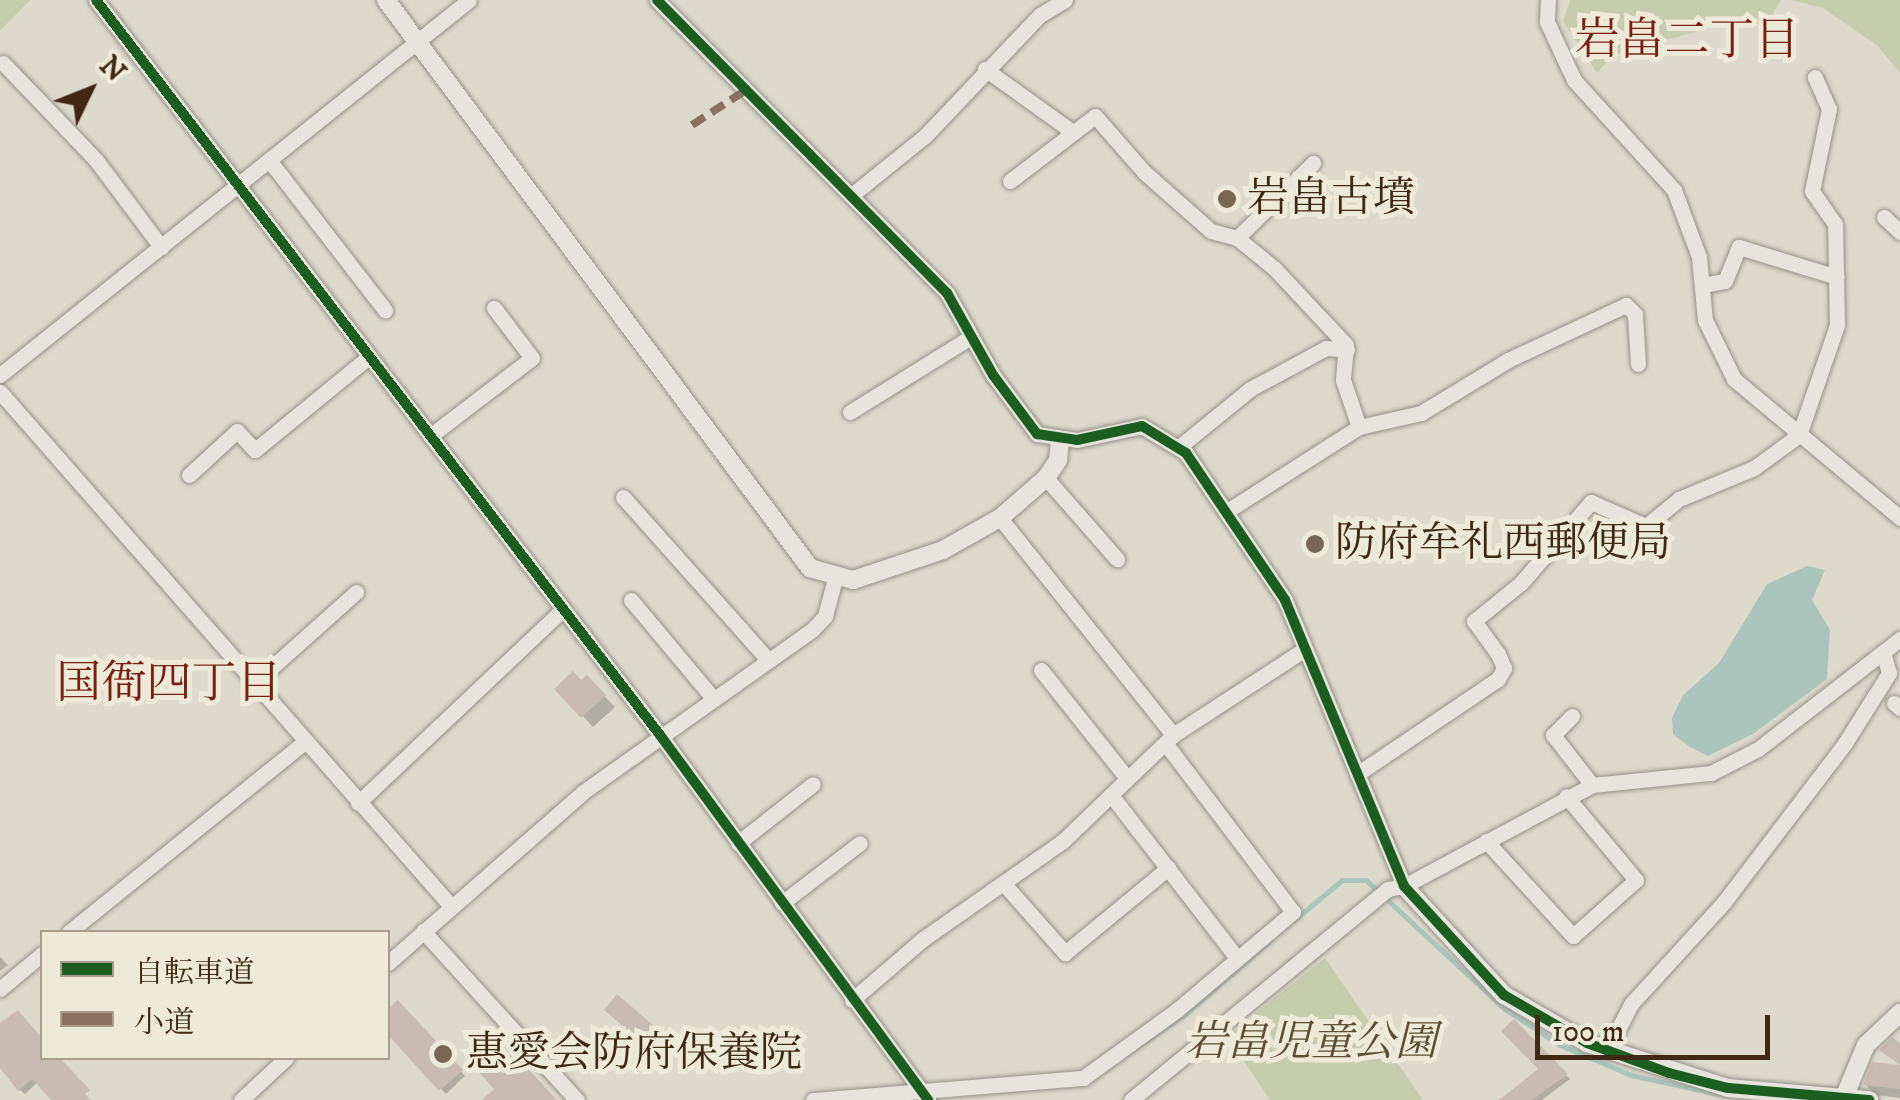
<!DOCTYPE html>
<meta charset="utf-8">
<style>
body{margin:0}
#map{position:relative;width:1900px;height:1100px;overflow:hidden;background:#dddacc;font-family:"IM FELL DW Pica","Noto Serif JP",serif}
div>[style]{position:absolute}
.green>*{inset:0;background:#c6ccae}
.water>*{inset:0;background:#abc5bc}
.shadow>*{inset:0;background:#0003}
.stream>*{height:5px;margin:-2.5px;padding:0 2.5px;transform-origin:2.5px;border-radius:2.5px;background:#abc5bc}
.building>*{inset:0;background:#c9bbb1}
.roads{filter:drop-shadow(0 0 2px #969186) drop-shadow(0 0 2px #969186)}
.minor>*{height:15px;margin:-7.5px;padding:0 7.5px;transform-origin:7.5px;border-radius:7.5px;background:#e6e4dd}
.tertiary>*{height:18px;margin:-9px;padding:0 9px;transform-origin:9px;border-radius:9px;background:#e6e4dd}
.quiet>*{height:8px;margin-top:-4px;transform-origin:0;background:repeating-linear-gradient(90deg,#8d6e63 0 15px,transparent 0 23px)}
.cycleway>*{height:10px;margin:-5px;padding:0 5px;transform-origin:5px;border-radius:5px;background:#1b5e20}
.dots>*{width:28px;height:28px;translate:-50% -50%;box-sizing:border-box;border:5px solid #eeead9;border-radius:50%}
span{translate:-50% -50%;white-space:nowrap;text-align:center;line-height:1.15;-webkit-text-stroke:10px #eeead9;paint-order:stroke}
.poi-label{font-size:42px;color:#402814}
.left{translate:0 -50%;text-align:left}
.park-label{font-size:42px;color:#5d4e34;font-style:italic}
.neighbourhood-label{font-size:45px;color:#7a1f14}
.legend{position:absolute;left:40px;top:930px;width:350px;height:130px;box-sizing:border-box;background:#eeead9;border:2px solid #a89c8a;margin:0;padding:12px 18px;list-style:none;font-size:30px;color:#402814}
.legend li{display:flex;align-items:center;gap:20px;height:50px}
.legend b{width:50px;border:2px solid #a89c8a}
.north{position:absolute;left:40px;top:40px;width:100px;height:100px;-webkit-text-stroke:8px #eeead9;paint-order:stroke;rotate:47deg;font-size:28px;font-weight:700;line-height:40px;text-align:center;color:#402814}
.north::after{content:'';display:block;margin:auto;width:35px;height:45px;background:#402814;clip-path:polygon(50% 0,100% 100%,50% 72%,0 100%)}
.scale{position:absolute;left:1535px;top:1015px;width:235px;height:45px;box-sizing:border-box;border:5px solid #402814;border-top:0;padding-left:12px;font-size:30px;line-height:35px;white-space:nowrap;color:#402814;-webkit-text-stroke:8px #eeead9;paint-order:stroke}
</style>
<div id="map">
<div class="green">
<i style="clip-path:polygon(0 0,30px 0,0 31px)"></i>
<i style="clip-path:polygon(1570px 0,1781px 0,1767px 24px,1722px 24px,1614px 55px,1597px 73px,1563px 21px)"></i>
<i style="clip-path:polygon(1792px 0,1900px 0,1900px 73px,1878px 46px,1823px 8px)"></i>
<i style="clip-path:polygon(1325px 958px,1423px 1100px,1270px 1100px,1227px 1036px)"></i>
</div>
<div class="water">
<i style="clip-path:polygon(1807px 566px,1825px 570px,1812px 600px,1830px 630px,1827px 679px,1753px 734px,1708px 756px,1690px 747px,1673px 734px,1672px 718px,1683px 695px,1719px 663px,1767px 584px)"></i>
</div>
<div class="shadow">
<i style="clip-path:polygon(587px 678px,615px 707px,593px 727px,558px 689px)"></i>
<i style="clip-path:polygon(0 957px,8px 965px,0 971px)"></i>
<i style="clip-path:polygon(617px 998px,678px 1050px,668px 1062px,607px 1010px)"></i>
<i style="clip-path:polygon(398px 1003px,465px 1076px,446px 1094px,388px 1031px,388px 1013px)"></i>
<i style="clip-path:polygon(22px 1018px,42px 1043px,42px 1058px,55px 1058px,90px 1100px,57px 1100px,38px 1082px,25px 1094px,20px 1090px,0 1063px,0 1027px)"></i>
<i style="clip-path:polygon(1514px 1022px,1570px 1079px,1542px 1100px,1503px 1100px,1542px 1069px)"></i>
<i style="clip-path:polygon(1900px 1068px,1900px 1098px,1876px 1095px,1866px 1085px)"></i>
</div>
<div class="stream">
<i style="left:1294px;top:920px;width:62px;rotate:-39.8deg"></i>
<i style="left:1342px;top:880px;width:24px"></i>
<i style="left:1366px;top:880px;width:190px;rotate:42.9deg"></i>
<i style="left:1505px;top:1009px;width:66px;rotate:33.2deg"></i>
<i style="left:1560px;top:1045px;width:77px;rotate:22.9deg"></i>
<i style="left:1631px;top:1075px;width:98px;rotate:12.3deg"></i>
<i style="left:1082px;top:1084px;width:122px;rotate:-34deg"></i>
<i style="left:1183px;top:1016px;width:116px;rotate:-40.8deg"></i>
</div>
<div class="building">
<i style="clip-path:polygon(573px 671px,581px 680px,587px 675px,606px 695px,581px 718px,554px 689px)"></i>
<i style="clip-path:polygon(617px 994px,675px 1044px,662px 1060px,604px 1010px)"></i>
<i style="clip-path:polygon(398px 1000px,463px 1070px,439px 1091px,388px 1035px,388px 1009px)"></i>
<i style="clip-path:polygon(18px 1010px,42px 1038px,42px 1058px,60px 1058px,90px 1090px,85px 1094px,90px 1100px,51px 1100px,32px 1079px,18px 1091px,0 1068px,0 1023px)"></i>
<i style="clip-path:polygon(1514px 1019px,1568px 1074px,1532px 1100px,1499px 1100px,1538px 1069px,1501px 1031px)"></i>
<i style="clip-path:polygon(1892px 1037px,1900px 1043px,1900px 1065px,1879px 1050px)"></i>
<i style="clip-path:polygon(504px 1043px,557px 1100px,482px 1100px,494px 1089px,476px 1069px)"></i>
<i style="clip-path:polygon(1872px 1062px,1900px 1065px,1900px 1089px,1863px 1085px)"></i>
</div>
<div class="roads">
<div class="minor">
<i style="left:96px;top:0;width:926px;rotate:52.5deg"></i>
<i style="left:660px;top:735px;width:453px;rotate:53.7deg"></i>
<i style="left:657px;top:0;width:412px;rotate:45.3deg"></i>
<i style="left:947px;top:293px;width:94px;rotate:60.7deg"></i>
<i style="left:993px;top:375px;width:74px;rotate:53.3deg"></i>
<i style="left:1037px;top:434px;width:40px;rotate:8.5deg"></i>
<i style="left:1077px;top:440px;width:66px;rotate:-12.2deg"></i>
<i style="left:1142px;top:426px;width:52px;rotate:31.5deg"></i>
<i style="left:1186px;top:453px;width:177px;rotate:56deg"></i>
<i style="left:1285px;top:600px;width:310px;rotate:67.4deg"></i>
<i style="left:1548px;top:0;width:22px;rotate:93deg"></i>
<i style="left:1547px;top:22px;width:64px;rotate:65deg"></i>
<i style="left:1574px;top:80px;width:149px;rotate:47.7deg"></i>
<i style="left:1674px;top:190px;width:72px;rotate:69.5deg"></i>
<i style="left:1699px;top:257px;width:63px;rotate:84.6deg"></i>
<i style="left:1705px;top:320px;width:66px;rotate:63.8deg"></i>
<i style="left:1734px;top:379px;width:217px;rotate:39.9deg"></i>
<i style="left:3px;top:63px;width:134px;rotate:46.2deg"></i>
<i style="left:96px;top:160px;width:109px;rotate:53.2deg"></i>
<i style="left:985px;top:69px;width:105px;rotate:35.7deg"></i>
<i style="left:269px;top:160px;width:190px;rotate:52.3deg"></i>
<i style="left:1010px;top:181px;width:107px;rotate:-37.4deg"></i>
<i style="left:1095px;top:116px;width:74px;rotate:48.8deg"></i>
<i style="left:1144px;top:172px;width:89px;rotate:41.4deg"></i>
<i style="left:1211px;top:231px;width:27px;rotate:15deg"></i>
<i style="left:1237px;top:238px;width:48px;rotate:39deg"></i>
<i style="left:1274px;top:268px;width:105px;rotate:46.9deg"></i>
<i style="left:1346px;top:345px;width:35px;rotate:95deg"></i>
<i style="left:1343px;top:380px;width:50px;rotate:71.2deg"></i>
<i style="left:853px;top:194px;width:92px;rotate:-38.9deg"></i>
<i style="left:925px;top:136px;width:167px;rotate:-46.5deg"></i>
<i style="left:1040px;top:15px;width:29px;rotate:-31deg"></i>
<i style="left:1884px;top:217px;width:22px;rotate:43deg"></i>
<i style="left:1237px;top:238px;width:107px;rotate:-44.6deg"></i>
<i style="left:1702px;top:285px;width:23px;rotate:-10deg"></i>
<i style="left:1725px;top:281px;width:37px;rotate:-68deg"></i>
<i style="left:1739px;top:247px;width:102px;rotate:17deg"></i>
<i style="left:0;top:375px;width:600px;rotate:-38.64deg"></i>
<i style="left:0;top:392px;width:684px;rotate:48.74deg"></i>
<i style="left:850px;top:412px;width:140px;rotate:-31.9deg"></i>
<i style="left:430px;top:436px;width:128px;rotate:-37.4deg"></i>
<i style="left:532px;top:358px;width:63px;rotate:-127.2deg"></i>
<i style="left:1179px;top:447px;width:92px;rotate:-39.2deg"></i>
<i style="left:1250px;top:389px;width:86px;rotate:-28.3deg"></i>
<i style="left:1326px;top:348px;width:21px;rotate:5deg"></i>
<i style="left:189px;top:475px;width:65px;rotate:-42.5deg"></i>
<i style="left:237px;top:431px;width:26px;rotate:47deg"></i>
<i style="left:255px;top:450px;width:144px;rotate:-39.3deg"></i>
<i style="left:1046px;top:478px;width:108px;rotate:48.8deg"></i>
<i style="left:623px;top:497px;width:218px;rotate:48.3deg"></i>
<i style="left:1227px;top:511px;width:156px;rotate:-32.5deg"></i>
<i style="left:1359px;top:427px;width:64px;rotate:-12.7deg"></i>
<i style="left:1421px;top:413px;width:102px;rotate:-31.3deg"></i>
<i style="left:1508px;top:360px;width:130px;rotate:-25deg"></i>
<i style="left:1626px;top:305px;width:13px;rotate:45deg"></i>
<i style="left:1635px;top:314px;width:50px;rotate:86.6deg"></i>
<i style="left:1000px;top:518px;width:278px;rotate:51.4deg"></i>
<i style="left:631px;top:600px;width:128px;rotate:50.1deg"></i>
<i style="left:1041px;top:670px;width:138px;rotate:51.5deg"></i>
<i style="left:251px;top:686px;width:141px;rotate:-41.8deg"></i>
<i style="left:1894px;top:703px;width:8px;rotate:40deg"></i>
<i style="left:1572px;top:716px;width:27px;rotate:135deg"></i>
<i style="left:1553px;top:735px;width:63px;rotate:52deg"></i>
<i style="left:1357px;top:774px;width:170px;rotate:-34deg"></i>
<i style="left:1498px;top:679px;width:13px;rotate:-61deg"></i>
<i style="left:1504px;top:668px;width:15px;rotate:-113deg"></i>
<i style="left:1498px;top:654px;width:41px;rotate:-126deg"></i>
<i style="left:1474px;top:621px;width:60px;rotate:-39deg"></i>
<i style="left:1521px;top:583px;width:107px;rotate:-49.2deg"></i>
<i style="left:1591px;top:502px;width:60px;rotate:23.6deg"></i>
<i style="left:1646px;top:526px;width:43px;rotate:-39.3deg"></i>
<i style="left:1679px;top:499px;width:81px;rotate:-22.5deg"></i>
<i style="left:1754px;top:468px;width:56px;rotate:-36.3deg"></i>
<i style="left:1799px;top:435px;width:116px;rotate:-70.9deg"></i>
<i style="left:1837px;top:325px;width:101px;rotate:-91.1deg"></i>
<i style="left:1835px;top:224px;width:40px;rotate:-124.9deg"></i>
<i style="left:1812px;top:191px;width:84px;rotate:-78.3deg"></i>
<i style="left:1829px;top:109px;width:35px;rotate:-114deg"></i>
<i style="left:1111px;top:795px;width:206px;rotate:52.3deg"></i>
<i style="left:358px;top:803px;width:279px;rotate:-43.4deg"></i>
<i style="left:1486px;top:841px;width:129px;rotate:47.5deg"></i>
<i style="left:1573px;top:936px;width:84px;rotate:-41.6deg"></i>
<i style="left:1636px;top:880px;width:109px;rotate:-129.8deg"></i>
<i style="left:738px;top:843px;width:95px;rotate:-38.2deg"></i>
<i style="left:1005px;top:885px;width:91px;rotate:48.6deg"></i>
<i style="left:1065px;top:953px;width:134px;rotate:-39.5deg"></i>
<i style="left:782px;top:903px;width:98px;rotate:-37.6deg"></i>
<i style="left:423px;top:931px;width:229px;rotate:47.7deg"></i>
<i style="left:69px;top:932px;width:301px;rotate:-38.9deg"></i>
<i style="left:388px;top:963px;width:259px;rotate:-41.2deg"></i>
<i style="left:583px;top:792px;width:282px;rotate:-35.3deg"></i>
<i style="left:813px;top:629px;width:18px;rotate:-47deg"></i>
<i style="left:825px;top:616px;width:38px;rotate:-75deg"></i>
<i style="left:0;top:989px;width:55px;rotate:-39.8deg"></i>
<i style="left:852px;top:1000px;width:94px;rotate:-40.7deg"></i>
<i style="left:923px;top:939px;width:171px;rotate:-35deg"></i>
<i style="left:1063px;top:841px;width:153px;rotate:-43.9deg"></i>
<i style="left:1173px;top:735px;width:154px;rotate:-33.1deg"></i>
<i style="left:1607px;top:1051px;width:53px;rotate:-62.9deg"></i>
<i style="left:1631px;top:1004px;width:138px;rotate:-47.6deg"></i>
<i style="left:1724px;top:902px;width:200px;rotate:-52.7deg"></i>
<i style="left:1845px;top:743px;width:83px;rotate:-57.8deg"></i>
<i style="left:1889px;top:673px;width:18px;rotate:-106deg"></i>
<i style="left:241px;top:1100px;width:62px;rotate:-43deg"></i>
<i style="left:813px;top:1100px;width:271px;rotate:-4.7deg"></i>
<i style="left:1083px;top:1078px;width:116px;rotate:-35.9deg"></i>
<i style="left:1177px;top:1010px;width:152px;rotate:-40.2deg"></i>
<i style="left:1293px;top:912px;width:212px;rotate:-127.1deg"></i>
<i style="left:1131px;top:1100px;width:333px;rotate:-39.4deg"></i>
<i style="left:1388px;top:889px;width:16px;rotate:-11deg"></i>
<i style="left:1404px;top:886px;width:213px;rotate:-28.2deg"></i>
<i style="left:1592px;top:785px;width:120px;rotate:-5.8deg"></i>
<i style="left:1711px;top:773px;width:53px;rotate:-27.1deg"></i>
<i style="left:1758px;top:749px;width:180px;rotate:-37.8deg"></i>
</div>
<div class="tertiary">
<i style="left:386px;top:0;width:709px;rotate:53.26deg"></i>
<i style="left:810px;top:568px;width:45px;rotate:15.6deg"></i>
<i style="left:853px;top:580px;width:95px;rotate:-18.4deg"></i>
<i style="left:943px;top:550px;width:65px;rotate:-29.3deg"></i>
<i style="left:1000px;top:518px;width:61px;rotate:-41deg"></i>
<i style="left:1046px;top:478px;width:22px;rotate:-56deg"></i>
<i style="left:1058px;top:460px;width:19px;rotate:-84deg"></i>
<i style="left:1404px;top:886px;width:148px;rotate:47.5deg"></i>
<i style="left:1504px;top:995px;width:96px;rotate:30deg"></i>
<i style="left:1587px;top:1043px;width:148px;rotate:17.7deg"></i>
<i style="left:1728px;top:1088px;width:142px;rotate:4.9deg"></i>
<i style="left:1843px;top:1100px;width:60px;rotate:-67.3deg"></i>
<i style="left:1866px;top:1045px;width:47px;rotate:-43.3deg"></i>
</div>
</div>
<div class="quiet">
<i style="left:692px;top:125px;width:61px;rotate:-32.9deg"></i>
</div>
<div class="cycleway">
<i style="left:96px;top:0;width:926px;rotate:52.5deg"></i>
<i style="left:660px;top:735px;width:453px;rotate:53.7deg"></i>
<i style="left:657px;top:0;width:412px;rotate:45.3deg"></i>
<i style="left:947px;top:293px;width:94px;rotate:60.7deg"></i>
<i style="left:993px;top:375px;width:74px;rotate:53.3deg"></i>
<i style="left:1037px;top:434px;width:40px;rotate:8.5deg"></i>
<i style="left:1077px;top:440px;width:66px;rotate:-12.2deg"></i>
<i style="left:1142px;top:426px;width:52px;rotate:31.5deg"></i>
<i style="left:1186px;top:453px;width:177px;rotate:56deg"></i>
<i style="left:1285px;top:600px;width:310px;rotate:67.4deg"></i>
<i style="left:1404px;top:886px;width:148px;rotate:47.5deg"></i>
<i style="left:1504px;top:995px;width:96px;rotate:30deg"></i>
<i style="left:1587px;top:1043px;width:87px;rotate:20.1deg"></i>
<i style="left:1669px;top:1073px;width:61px;rotate:14.3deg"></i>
<i style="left:1728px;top:1088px;width:142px;rotate:4.9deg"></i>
</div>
<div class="dots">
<i style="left:1227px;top:199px;background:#776654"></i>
<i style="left:1315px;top:544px;background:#776654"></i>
<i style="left:443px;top:1054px;background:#776654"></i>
</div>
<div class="poi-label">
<span class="left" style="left:1247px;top:199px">岩畠古墳</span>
<span class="left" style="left:1335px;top:544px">防府牟礼西郵便局</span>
<span class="left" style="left:466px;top:1054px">惠愛会防府保養院</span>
</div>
<div class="park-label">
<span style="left:1311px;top:1043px">岩畠児童公園</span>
</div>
<div class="neighbourhood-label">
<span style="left:1687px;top:42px">岩畠二丁目</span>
<span style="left:169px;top:685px">国衙四丁目</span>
</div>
<ul class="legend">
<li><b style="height:12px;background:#1b5e20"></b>自転車道</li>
<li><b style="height:12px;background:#8d6e63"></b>小道</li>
</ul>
<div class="north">N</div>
<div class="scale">100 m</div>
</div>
